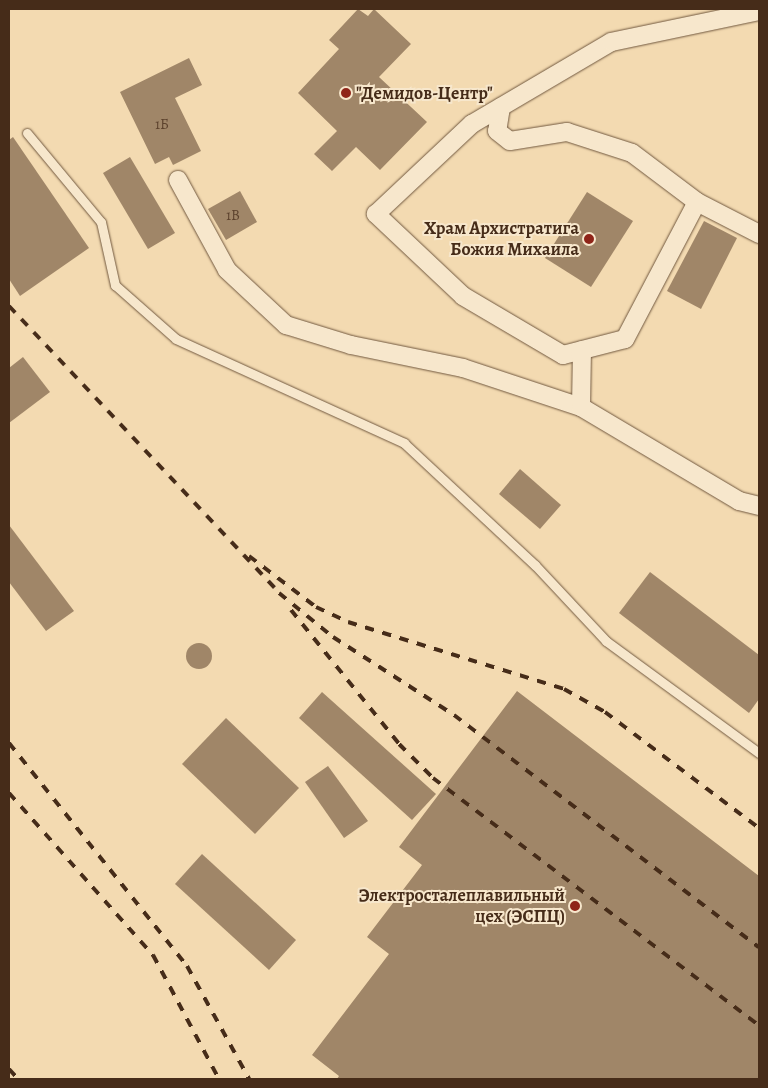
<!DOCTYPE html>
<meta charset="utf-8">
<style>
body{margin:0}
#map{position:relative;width:768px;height:1088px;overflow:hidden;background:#f3dab1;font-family:Alegreya,serif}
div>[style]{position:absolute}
.building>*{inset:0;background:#a08668}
.round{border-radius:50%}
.roads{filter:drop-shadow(0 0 1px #71583f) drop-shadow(0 0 1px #71583f)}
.service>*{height:9px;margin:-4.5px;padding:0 4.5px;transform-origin:4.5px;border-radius:4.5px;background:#f7e7cc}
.minor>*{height:18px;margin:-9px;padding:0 9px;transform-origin:9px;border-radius:9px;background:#f7e7cc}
.rail>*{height:4px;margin-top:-2px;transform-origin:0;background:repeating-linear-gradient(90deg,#462c19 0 9px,transparent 0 18px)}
.dots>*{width:14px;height:14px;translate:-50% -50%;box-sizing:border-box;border:2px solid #f7e7cc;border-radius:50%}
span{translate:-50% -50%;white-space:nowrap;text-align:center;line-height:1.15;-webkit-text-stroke:4px #f7e7cc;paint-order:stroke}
.number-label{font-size:15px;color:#5c422d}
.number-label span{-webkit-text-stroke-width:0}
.poi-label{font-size:18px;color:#462c19;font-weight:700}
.left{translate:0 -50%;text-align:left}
.right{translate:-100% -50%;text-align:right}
.frame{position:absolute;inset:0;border:10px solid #462c19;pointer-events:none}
</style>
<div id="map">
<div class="building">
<i style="clip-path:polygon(358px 9px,368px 16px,374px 9px,411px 44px,379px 77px,427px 122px,380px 170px,356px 147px,332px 171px,314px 154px,337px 131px,298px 93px,339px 49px,329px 40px)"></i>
<i style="clip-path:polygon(189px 58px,202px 85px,175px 98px,201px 151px,173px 165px,169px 157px,155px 164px,120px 92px)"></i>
<i style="clip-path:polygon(13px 137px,89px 248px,20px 296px,9px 279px,9px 140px)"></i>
<i style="clip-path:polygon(130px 157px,175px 233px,148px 249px,103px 173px)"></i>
<i style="clip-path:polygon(240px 191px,257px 222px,226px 240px,208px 209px)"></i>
<i style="clip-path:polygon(587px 192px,633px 221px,591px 287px,545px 258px)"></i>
<i style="clip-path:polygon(704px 221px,737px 238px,701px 309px,667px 291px)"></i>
<i style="clip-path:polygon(23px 357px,50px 392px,9px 423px,9px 368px)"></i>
<i style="clip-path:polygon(520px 469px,561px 505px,540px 529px,499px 494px)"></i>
<i style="clip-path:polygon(9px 525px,74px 611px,46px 631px,9px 582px)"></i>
<i style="clip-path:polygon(650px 572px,759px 655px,759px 699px,749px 713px,619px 613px)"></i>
<i class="round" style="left:186px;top:643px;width:26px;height:26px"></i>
<i style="clip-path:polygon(517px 691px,759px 876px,759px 1079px,337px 1079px,339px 1076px,312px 1055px,389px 954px,367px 937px,422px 865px,399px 847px)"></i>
<i style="clip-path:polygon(322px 692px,436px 794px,412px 820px,299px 718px)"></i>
<i style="clip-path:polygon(226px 718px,299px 788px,255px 834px,182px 764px)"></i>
<i style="clip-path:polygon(328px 766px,368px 821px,344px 838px,305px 782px)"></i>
<i style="clip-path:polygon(202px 854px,296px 940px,269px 970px,175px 884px)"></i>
</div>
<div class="roads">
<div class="service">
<i style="left:27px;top:133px;width:116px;rotate:50.3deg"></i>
<i style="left:101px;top:222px;width:65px;rotate:77.5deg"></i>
<i style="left:115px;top:285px;width:81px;rotate:41.5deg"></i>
<i style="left:176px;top:339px;width:251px;rotate:24.5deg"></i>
<i style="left:404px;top:443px;width:179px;rotate:43deg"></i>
<i style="left:535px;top:565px;width:104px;rotate:46.9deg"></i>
<i style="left:606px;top:641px;width:190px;rotate:36.2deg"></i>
</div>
<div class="minor">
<i style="left:501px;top:107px;width:24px;rotate:99deg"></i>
<i style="left:497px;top:131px;width:16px;rotate:38deg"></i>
<i style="left:510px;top:141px;width:58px;rotate:-9deg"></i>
<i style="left:567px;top:132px;width:68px;rotate:17.9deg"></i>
<i style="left:632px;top:153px;width:81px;rotate:37deg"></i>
<i style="left:697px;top:202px;width:70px;rotate:27.3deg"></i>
<i style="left:178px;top:180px;width:102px;rotate:61.4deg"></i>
<i style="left:227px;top:270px;width:81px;rotate:43deg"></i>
<i style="left:286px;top:325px;width:68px;rotate:17.1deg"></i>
<i style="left:351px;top:345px;width:114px;rotate:11.6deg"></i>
<i style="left:463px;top:368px;width:124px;rotate:18.3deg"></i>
<i style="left:581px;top:407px;width:184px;rotate:30.7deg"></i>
<i style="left:739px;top:501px;width:21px;rotate:14deg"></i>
<i style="left:697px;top:202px;width:155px;rotate:117.7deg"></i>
<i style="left:625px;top:339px;width:64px;rotate:165.5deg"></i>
<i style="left:563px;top:355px;width:116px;rotate:-149.5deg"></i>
<i style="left:463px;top:296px;width:120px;rotate:-136.7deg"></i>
<i style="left:376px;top:214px;width:132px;rotate:-43.2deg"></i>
<i style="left:472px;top:124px;width:161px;rotate:-30.5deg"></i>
<i style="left:611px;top:42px;width:151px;rotate:-11.8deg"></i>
<i style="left:581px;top:407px;width:57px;rotate:-89deg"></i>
</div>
</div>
<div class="rail">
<i style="left:9px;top:306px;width:394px;rotate:46.7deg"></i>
<i style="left:279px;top:593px;width:70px;rotate:39.2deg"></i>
<i style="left:333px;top:637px;width:144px;rotate:32.8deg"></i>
<i style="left:454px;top:715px;width:383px;rotate:37.3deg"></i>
<i style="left:249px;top:556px;width:84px;rotate:37.3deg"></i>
<i style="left:316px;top:607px;width:35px;rotate:25deg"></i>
<i style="left:348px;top:622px;width:226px;rotate:17.2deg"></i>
<i style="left:564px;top:689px;width:47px;rotate:29.3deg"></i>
<i style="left:605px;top:712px;width:193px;rotate:37deg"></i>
<i style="left:291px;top:610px;width:172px;rotate:51.1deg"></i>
<i style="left:399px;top:744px;width:48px;rotate:45deg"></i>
<i style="left:433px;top:778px;width:409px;rotate:37.2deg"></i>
<i style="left:9px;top:743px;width:285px;rotate:51.4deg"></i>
<i style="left:187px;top:966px;width:129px;rotate:61.2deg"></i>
<i style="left:9px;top:793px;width:217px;rotate:48.4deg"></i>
<i style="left:153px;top:955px;width:140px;rotate:62deg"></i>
<i style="left:9px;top:1069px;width:13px;rotate:48deg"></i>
</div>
<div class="dots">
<i style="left:346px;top:93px;background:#8f2418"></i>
<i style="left:589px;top:239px;background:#8f2418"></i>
<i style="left:575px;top:906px;background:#8f2418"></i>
</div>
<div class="number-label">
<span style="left:162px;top:125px">1Б</span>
<span style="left:233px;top:216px">1В</span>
</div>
<div class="poi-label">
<span class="left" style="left:356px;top:93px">"Демидов-Центр"</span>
<span class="right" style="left:579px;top:239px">Храм Архистратига<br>Божия Михаила</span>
<span class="right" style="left:565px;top:906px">Электросталеплавильный<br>цех (ЭСПЦ)</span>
</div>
<div class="frame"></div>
</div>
